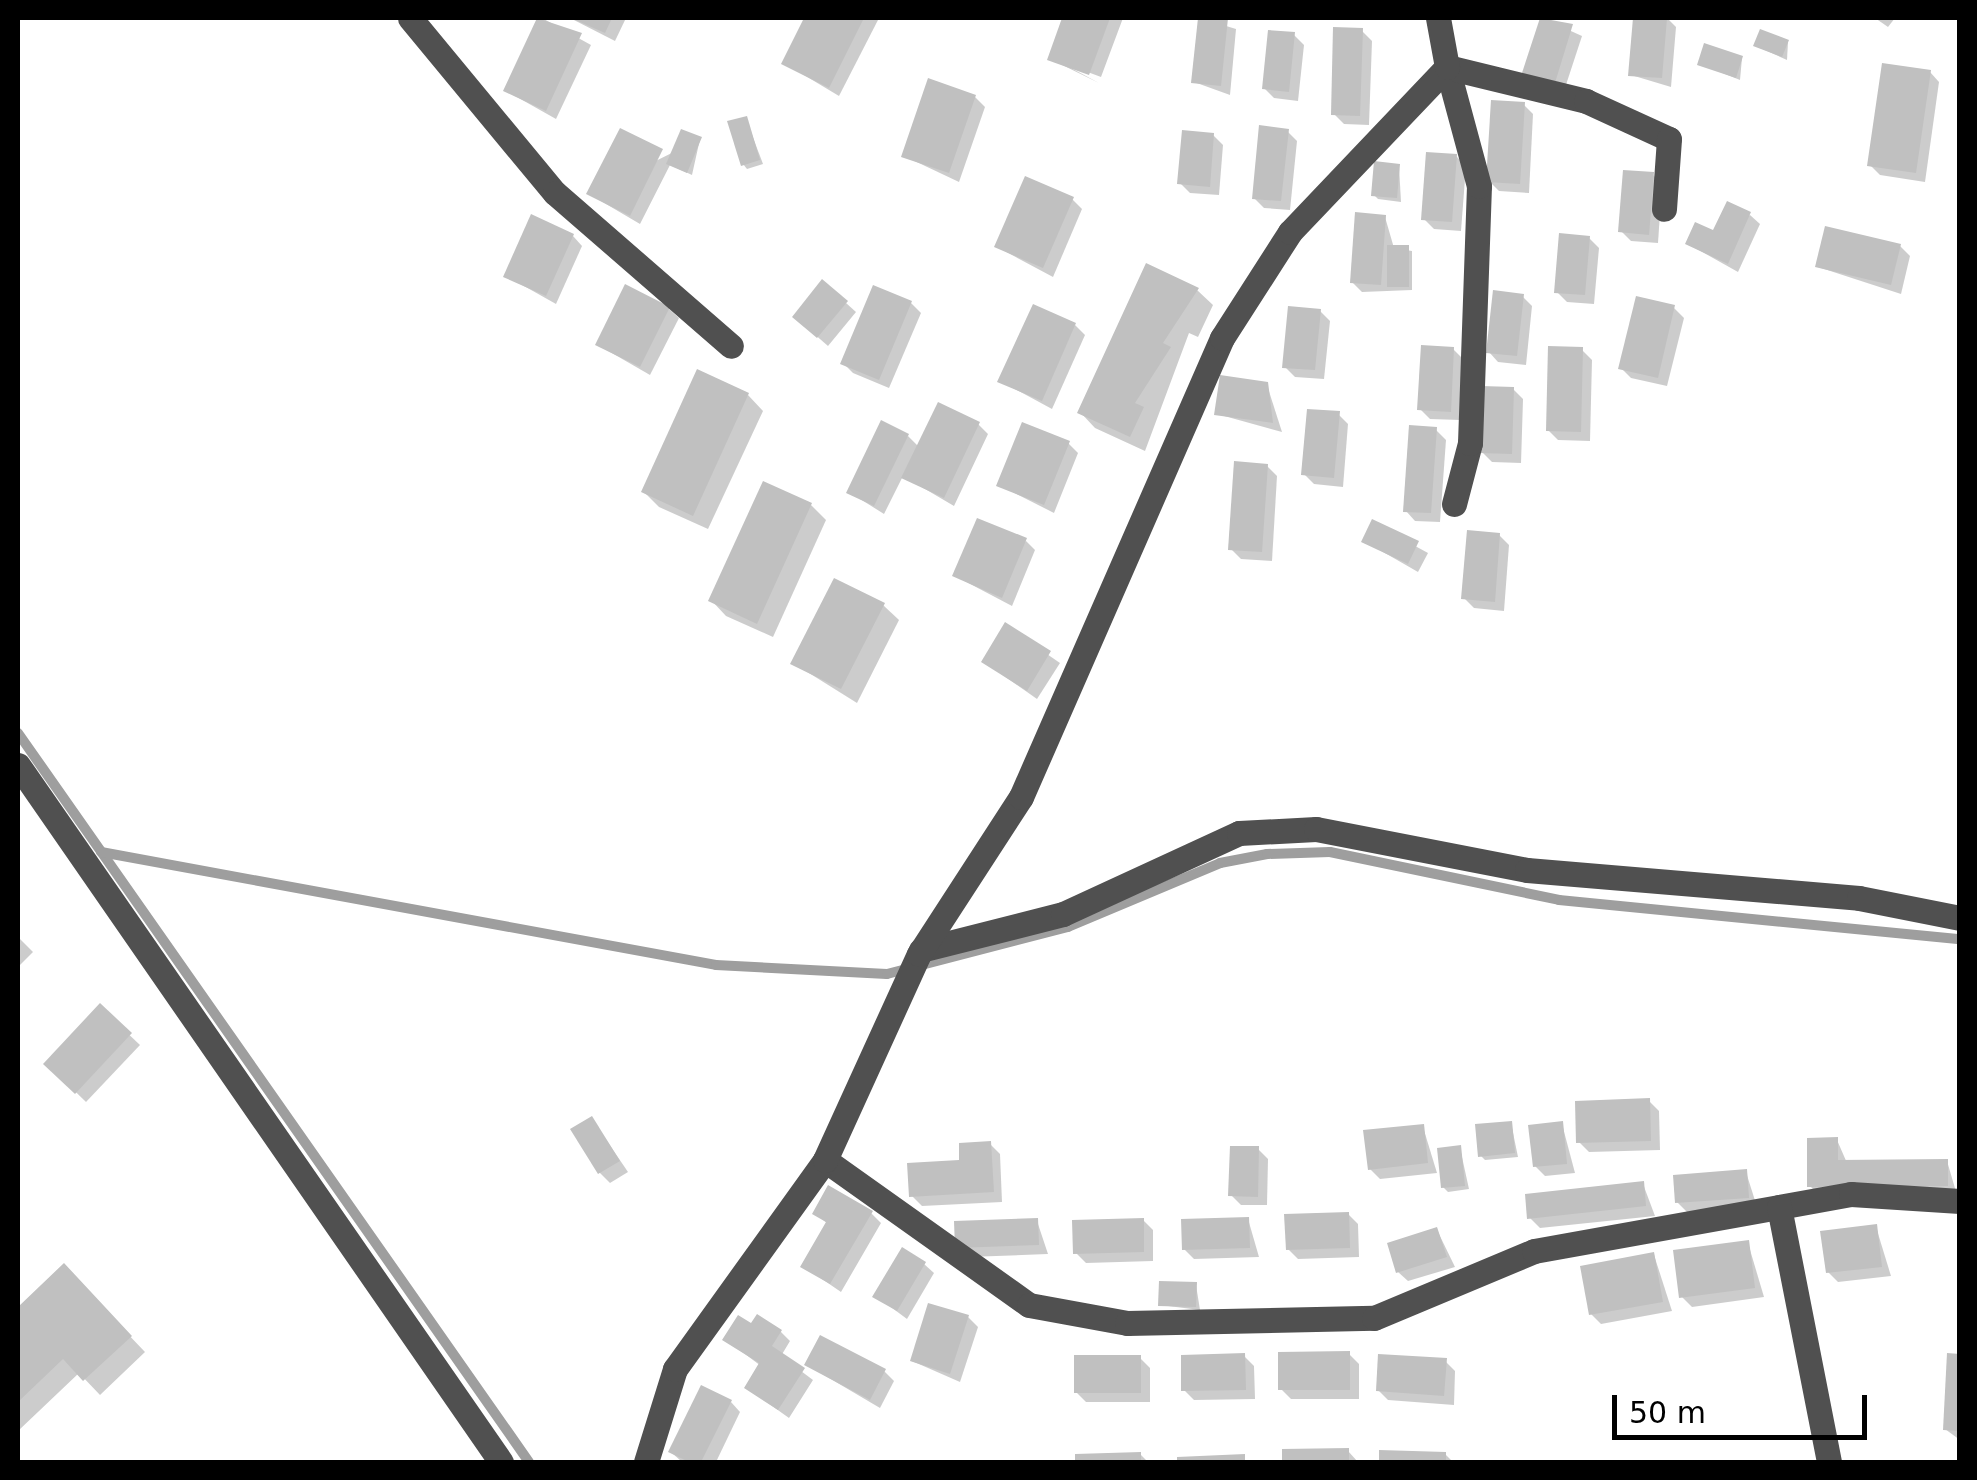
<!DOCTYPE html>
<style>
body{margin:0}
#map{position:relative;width:1977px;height:1480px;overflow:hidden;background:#fff;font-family:"DejaVu Sans",sans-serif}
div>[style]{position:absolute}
.shadow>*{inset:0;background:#0003}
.stream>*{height:10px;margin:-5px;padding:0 5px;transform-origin:5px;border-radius:5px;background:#9e9e9e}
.building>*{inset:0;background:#c0c0c0}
.minor>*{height:25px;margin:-12.5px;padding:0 12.5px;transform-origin:12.5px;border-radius:12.5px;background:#505050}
span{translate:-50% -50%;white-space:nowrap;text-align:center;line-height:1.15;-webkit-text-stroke:8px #fff;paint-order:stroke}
.frame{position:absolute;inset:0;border:20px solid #000;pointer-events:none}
.scale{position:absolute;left:1612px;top:1395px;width:255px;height:45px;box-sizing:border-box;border:5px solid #000;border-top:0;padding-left:12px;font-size:30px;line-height:35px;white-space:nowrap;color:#000;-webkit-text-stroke:8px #fff;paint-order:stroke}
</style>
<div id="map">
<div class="shadow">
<i style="clip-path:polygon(542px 18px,591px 45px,556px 119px,506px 91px)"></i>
<i style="clip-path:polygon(570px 18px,626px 18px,615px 41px)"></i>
<i style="clip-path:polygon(807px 18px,878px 20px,839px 96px,784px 63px)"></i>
<i style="clip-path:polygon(1065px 18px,1123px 18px,1101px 77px,1058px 61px,1099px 83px,1050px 59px)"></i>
<i style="clip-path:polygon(1200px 18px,1236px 29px,1230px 95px,1194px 82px)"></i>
<i style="clip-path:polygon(1542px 18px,1582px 36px,1563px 94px,1524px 75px)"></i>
<i style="clip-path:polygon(1636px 18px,1667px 18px,1676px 27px,1671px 87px,1631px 75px)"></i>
<i style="clip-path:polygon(1875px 18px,1895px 18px,1888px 27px)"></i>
<i style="clip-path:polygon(1362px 31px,1372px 41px,1369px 125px,1344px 124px,1334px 114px)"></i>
<i style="clip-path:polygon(1294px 35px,1304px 45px,1298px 101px,1274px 98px,1264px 88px)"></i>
<i style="clip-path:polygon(1788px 42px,1787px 60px,1756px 46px)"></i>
<i style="clip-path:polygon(1742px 58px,1740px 80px,1700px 64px)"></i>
<i style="clip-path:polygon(1930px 72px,1939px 82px,1925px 182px,1880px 175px,1870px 165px)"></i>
<i style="clip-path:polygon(975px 97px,985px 107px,959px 182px,904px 156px)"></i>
<i style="clip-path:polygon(1523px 104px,1533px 114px,1529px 193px,1499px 191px,1489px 181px)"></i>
<i style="clip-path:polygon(746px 119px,763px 164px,747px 169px,743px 164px)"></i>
<i style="clip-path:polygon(1287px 131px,1297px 141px,1290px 210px,1264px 208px,1254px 198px)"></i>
<i style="clip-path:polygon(1213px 135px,1223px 145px,1219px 195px,1190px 193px,1180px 183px)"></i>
<i style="clip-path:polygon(700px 139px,692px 175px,670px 165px,640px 224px,589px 194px)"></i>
<i style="clip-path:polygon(1456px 156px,1466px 166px,1461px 231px,1434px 229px,1424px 219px)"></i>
<i style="clip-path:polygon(1399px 166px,1401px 202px,1378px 199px,1374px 195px)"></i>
<i style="clip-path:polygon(1652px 174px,1662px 184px,1658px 243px,1631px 241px,1621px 231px)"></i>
<i style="clip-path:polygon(1072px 199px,1082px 209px,1053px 277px,997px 247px)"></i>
<i style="clip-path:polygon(1750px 215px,1760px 224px,1738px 272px,1688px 244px)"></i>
<i style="clip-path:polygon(1385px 217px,1394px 248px,1412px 251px,1412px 290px,1362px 292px,1352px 282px)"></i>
<i style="clip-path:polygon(573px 236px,582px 246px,556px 304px,506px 276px)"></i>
<i style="clip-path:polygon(1589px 238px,1599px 248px,1594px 304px,1567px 302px,1557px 292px)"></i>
<i style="clip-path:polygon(1900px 246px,1910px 256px,1901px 294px,1818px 267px)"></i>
<i style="clip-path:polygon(1197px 290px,1213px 305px,1198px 337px,1189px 333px,1145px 451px,1095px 428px,1080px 412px)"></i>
<i style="clip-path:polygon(1522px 296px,1532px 306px,1526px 365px,1498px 362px,1489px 352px)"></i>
<i style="clip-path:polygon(846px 303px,856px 312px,828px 346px,805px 326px)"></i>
<i style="clip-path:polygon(911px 303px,921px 313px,889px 388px,853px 373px,843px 363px)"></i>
<i style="clip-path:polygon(1674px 308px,1684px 318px,1667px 386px,1631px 378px,1621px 368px)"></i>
<i style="clip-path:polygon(669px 309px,679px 318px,650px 375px,598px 345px)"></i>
<i style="clip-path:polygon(1320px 311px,1330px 321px,1324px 379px,1295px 377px,1285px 367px)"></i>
<i style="clip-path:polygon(1075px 325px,1085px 335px,1052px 409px,1000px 381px)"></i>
<i style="clip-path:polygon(1453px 349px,1463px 359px,1460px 420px,1430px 419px,1420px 409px)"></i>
<i style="clip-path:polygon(1582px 350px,1592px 360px,1590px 441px,1558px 440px,1548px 430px)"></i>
<i style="clip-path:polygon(1267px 385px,1282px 432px,1217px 414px)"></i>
<i style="clip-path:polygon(1513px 389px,1523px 399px,1521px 463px,1492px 462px,1482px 452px)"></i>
<i style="clip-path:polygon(748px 395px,763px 411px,708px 529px,659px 507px,644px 492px)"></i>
<i style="clip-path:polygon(1338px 414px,1348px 424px,1343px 487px,1314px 484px,1304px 474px)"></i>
<i style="clip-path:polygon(978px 424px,988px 434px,954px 506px,903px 476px,884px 514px,849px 492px,908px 436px,919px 447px)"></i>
<i style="clip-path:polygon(1436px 430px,1446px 440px,1440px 522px,1415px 521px,1406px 511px)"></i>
<i style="clip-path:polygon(1068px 443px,1078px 453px,1054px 513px,999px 485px)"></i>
<i style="clip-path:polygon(1267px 466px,1277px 476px,1272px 561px,1241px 559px,1231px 549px)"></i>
<i style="clip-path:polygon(811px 505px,826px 520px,773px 637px,726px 616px,711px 600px)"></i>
<i style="clip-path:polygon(1373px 523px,1428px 553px,1418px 572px,1364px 541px)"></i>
<i style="clip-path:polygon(1499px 535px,1509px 545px,1504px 611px,1474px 608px,1464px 598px)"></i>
<i style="clip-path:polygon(1026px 541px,1035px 550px,1012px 606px,955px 576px)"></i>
<i style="clip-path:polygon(883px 605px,899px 620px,857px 703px,793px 663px)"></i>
<i style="clip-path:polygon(1006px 626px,1060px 663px,1037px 699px,984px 662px)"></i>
<i style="clip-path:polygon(18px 937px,33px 952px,18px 967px)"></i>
<i style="clip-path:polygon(100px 1007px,140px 1045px,86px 1102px,47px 1064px)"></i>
<i style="clip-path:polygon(1649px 1101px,1659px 1111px,1660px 1150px,1589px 1152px,1579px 1142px)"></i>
<i style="clip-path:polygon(592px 1119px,628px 1172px,610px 1183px,600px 1173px)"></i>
<i style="clip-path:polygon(1511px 1123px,1518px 1157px,1485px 1160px,1481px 1156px)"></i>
<i style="clip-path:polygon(1562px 1124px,1575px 1173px,1545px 1176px,1535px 1166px)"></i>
<i style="clip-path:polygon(1423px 1127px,1437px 1173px,1380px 1179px,1370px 1169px)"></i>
<i style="clip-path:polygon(1837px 1140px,1847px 1163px,1947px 1161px,1957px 1195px,1820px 1196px,1810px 1186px)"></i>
<i style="clip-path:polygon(990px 1144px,1000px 1154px,1002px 1202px,922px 1206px,912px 1196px)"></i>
<i style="clip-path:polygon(1460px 1148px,1469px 1189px,1448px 1192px,1443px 1187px)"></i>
<i style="clip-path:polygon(1258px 1149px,1268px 1159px,1267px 1205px,1241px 1205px,1231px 1195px)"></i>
<i style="clip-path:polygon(1746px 1172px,1757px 1207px,1687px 1212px,1677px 1202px)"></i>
<i style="clip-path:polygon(1643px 1184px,1655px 1216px,1540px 1228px,1530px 1218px)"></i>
<i style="clip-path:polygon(815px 1213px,871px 1213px,881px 1223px,841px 1292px,803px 1266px,828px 1224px)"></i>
<i style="clip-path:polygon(1348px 1214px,1358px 1224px,1359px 1257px,1298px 1259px,1288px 1249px)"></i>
<i style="clip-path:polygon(1248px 1219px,1259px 1257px,1194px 1259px,1184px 1249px)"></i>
<i style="clip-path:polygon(1143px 1220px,1153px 1230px,1153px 1261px,1086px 1263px,1076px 1253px)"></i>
<i style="clip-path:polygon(1037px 1221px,1048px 1254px,968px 1257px,958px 1247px)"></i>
<i style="clip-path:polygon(1876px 1227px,1891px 1276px,1838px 1282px,1828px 1272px)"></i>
<i style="clip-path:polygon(1437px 1230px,1455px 1267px,1408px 1281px,1398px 1272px)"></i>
<i style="clip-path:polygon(1748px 1243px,1764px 1297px,1692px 1307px,1682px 1297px)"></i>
<i style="clip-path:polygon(1654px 1255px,1672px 1311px,1601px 1324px,1591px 1314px)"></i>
<i style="clip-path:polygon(924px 1264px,934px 1273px,907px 1319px,876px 1296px)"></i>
<i style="clip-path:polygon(64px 1267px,145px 1352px,100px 1395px,79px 1373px,18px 1431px,18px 1310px)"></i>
<i style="clip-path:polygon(1196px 1285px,1200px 1310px,1160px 1305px)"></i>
<i style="clip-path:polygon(968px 1317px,978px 1327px,960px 1382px,912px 1361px)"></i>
<i style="clip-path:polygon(752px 1326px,781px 1332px,790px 1341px,781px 1356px,813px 1380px,789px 1418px,747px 1388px,761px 1366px,725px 1339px)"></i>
<i style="clip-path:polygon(1349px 1354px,1359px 1364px,1359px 1399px,1291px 1399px,1281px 1389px)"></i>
<i style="clip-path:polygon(1244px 1356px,1254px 1366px,1255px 1399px,1194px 1400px,1184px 1390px)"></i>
<i style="clip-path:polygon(1960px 1356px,1960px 1440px,1945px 1429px)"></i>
<i style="clip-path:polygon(1140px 1358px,1150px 1368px,1150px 1402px,1086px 1402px,1076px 1392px)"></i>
<i style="clip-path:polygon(1445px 1361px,1455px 1371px,1454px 1405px,1388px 1400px,1378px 1390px)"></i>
<i style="clip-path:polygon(807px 1365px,884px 1371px,894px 1381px,880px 1408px)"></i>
<i style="clip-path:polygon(731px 1402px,740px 1412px,716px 1462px,682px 1462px,671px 1452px)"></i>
<i style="clip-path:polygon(1284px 1451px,1348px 1451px,1358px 1462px,1284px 1462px)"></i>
<i style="clip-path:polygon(1382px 1452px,1445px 1454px,1453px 1462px,1382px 1462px)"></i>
<i style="clip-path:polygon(1140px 1454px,1148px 1462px,1078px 1462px,1077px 1456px)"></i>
</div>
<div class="stream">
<i style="left:18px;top:733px;width:890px;rotate:54.97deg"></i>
<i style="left:101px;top:852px;width:625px;rotate:10.41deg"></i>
<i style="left:716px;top:965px;width:171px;rotate:3deg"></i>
<i style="left:887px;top:974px;width:187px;rotate:-14.6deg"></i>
<i style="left:1068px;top:927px;width:165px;rotate:-22.8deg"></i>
<i style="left:1220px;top:863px;width:48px;rotate:-10.8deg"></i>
<i style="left:1267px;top:854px;width:63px;rotate:-1.8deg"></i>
<i style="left:1330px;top:852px;width:234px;rotate:11.8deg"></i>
<i style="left:1559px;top:900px;width:403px;rotate:5.6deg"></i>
</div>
<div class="building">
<i style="clip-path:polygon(537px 18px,582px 33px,546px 111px,503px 91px)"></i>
<i style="clip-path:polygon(571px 18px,612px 18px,605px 33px)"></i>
<i style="clip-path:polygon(804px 18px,864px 18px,829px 88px,781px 64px)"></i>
<i style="clip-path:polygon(1062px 18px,1110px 18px,1089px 75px,1047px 60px)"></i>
<i style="clip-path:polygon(1198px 18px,1228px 18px,1221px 86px,1191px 83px)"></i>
<i style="clip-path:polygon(1540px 18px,1573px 24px,1554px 86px,1521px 76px)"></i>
<i style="clip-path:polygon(1633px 18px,1667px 18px,1662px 78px,1628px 76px)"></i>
<i style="clip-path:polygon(1333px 27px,1363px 28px,1360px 116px,1331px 115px)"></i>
<i style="clip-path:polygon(1760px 29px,1789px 40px,1782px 57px,1753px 46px)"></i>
<i style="clip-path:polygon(1268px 30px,1295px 32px,1289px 92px,1262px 89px)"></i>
<i style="clip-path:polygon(1704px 43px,1743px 56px,1736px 78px,1697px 65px)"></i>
<i style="clip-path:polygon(1882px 63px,1931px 70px,1916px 173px,1867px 166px)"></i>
<i style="clip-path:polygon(928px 78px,976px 95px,949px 173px,901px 157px)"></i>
<i style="clip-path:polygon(1491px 100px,1525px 102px,1520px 184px,1486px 182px)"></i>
<i style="clip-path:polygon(747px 116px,760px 160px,741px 166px,727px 121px)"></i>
<i style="clip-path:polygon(1259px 125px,1289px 129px,1281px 201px,1252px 199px)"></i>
<i style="clip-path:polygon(620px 128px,663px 149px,630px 216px,586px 194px)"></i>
<i style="clip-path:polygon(681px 129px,702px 137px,687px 173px,666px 164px)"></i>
<i style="clip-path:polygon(1182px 130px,1214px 133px,1210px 187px,1177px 184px)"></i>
<i style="clip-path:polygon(1426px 152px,1457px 154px,1452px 222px,1421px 220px)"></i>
<i style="clip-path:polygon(1374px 161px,1400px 164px,1397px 198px,1371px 196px)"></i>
<i style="clip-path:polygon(1623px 170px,1654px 172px,1649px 235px,1618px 232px)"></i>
<i style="clip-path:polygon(1025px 176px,1074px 197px,1043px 268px,994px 247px)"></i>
<i style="clip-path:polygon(1727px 201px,1751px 212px,1728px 264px,1685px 244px,1695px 222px,1713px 230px)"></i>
<i style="clip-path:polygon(1355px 212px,1386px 215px,1381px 285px,1350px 283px)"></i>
<i style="clip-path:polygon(531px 214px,574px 234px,546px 296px,503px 277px)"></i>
<i style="clip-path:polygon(1825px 226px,1901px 244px,1891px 285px,1815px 267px)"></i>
<i style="clip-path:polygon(1559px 233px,1590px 236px,1585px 295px,1554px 293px)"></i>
<i style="clip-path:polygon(1387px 245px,1409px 245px,1409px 287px,1387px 287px)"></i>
<i style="clip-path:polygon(1146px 263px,1199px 288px,1163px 343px,1171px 347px,1135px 403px,1144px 407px,1130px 437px,1077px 413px)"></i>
<i style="clip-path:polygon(822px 279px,848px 301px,817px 338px,792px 317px)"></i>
<i style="clip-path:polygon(625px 284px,670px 307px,640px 367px,595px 345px)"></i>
<i style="clip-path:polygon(873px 285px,912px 301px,879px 380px,840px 364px)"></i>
<i style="clip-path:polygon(1493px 290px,1524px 294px,1517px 356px,1486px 353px)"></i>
<i style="clip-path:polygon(1636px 296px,1675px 305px,1658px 378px,1618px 369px)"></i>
<i style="clip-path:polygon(1033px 304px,1076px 323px,1042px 401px,997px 382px)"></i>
<i style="clip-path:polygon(1288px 306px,1321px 309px,1315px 370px,1282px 368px)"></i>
<i style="clip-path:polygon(1421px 345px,1454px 347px,1451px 412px,1417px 410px)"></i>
<i style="clip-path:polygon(1548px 346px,1583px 347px,1581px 432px,1546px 431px)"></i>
<i style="clip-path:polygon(697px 369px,749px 393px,693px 516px,641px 492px)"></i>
<i style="clip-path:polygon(1220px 375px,1268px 382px,1273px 423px,1214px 415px)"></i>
<i style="clip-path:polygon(1481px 386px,1514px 387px,1512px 454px,1479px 453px)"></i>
<i style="clip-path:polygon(938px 402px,980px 422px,944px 498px,901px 478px)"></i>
<i style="clip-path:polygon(1307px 409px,1340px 411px,1334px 478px,1301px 475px)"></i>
<i style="clip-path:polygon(881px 420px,909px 434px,874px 506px,846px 493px)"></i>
<i style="clip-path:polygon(1022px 422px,1070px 441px,1044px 505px,996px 486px)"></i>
<i style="clip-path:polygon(1409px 425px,1437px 427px,1431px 513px,1403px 512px)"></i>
<i style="clip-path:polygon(1234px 461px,1268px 464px,1262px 552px,1228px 550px)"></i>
<i style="clip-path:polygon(763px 481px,812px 503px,757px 624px,708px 601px)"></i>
<i style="clip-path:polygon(977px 518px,1027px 538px,1002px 598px,952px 576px)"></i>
<i style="clip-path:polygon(1372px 519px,1419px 541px,1408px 564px,1361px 542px)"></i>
<i style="clip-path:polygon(1467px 530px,1500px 533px,1495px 602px,1461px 599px)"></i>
<i style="clip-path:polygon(834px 578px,885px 603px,841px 689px,790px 664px)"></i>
<i style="clip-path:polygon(1005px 622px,1051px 651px,1027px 691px,981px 662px)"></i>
<i style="clip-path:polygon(100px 1003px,132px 1033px,75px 1094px,43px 1064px)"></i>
<i style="clip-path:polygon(1650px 1098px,1651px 1141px,1576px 1143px,1575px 1101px)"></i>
<i style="clip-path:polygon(592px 1116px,620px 1161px,598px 1174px,570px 1129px)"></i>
<i style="clip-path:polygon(1512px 1121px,1515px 1153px,1478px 1157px,1475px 1124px)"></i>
<i style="clip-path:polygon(1563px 1121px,1567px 1164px,1533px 1167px,1528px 1125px)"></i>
<i style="clip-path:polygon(1424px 1124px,1428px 1163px,1368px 1170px,1363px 1130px)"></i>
<i style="clip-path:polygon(1838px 1137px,1838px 1160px,1948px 1159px,1948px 1186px,1807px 1187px,1807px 1138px)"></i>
<i style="clip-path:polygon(991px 1141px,994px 1192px,909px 1197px,907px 1163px,959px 1160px,959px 1143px)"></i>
<i style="clip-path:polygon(1461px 1145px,1465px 1186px,1441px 1188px,1437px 1148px)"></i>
<i style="clip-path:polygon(1230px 1146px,1259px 1146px,1258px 1197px,1228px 1196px)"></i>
<i style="clip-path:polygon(1747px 1169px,1749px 1198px,1675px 1203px,1673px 1175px)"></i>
<i style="clip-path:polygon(1644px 1181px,1646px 1206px,1527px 1219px,1525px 1194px)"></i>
<i style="clip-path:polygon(828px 1185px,873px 1211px,830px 1284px,800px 1267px,826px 1222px,812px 1214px)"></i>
<i style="clip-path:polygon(1349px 1212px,1350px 1248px,1286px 1250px,1284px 1214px)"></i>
<i style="clip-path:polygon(1249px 1217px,1250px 1248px,1182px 1250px,1181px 1219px)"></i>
<i style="clip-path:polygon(1038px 1218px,1039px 1245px,955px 1248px,954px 1221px)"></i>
<i style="clip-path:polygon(1144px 1218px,1144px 1252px,1073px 1254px,1072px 1220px)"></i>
<i style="clip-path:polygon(1877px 1224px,1882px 1267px,1826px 1273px,1820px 1231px)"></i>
<i style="clip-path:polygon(1437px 1227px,1447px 1257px,1396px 1273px,1387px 1243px)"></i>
<i style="clip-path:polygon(1749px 1240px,1755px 1288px,1679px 1298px,1673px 1250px)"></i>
<i style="clip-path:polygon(902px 1247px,926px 1262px,897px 1311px,872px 1297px)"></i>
<i style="clip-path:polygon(1654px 1252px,1663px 1302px,1589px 1315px,1580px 1266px)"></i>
<i style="clip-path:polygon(64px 1263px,132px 1336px,83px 1381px,63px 1359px,18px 1402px,18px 1307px)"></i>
<i style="clip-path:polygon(1159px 1281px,1197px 1282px,1196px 1307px,1158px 1306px)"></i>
<i style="clip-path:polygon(928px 1303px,969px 1315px,950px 1374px,910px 1361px)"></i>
<i style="clip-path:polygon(757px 1314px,782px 1330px,772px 1346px,805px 1368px,778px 1410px,744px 1388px,759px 1363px,722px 1340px,738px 1315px,751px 1323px)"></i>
<i style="clip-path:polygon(820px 1335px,886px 1369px,870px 1400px,804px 1365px)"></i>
<i style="clip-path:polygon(1350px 1351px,1350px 1390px,1278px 1390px,1278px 1352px)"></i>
<i style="clip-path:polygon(1245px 1353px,1246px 1390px,1181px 1391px,1181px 1355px)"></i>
<i style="clip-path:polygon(1947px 1353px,1960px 1354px,1960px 1431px,1943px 1430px)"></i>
<i style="clip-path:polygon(1378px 1354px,1447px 1358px,1444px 1396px,1376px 1391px)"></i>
<i style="clip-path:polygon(1074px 1355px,1141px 1355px,1141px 1393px,1074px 1393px)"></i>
<i style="clip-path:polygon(701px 1385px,732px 1400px,701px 1462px,689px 1462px,668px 1452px)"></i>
<i style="clip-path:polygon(1349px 1448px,1349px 1462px,1282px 1462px,1282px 1449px)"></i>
<i style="clip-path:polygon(1379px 1450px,1446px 1452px,1446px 1462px,1379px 1462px)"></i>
<i style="clip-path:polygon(1141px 1452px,1141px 1462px,1075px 1462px,1075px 1454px)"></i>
<i style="clip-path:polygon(1245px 1454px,1245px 1462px,1177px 1462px,1177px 1457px)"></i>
</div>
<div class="minor">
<i style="left:410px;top:18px;width:227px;rotate:50.4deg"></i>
<i style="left:555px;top:193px;width:233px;rotate:41deg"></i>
<i style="left:1454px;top:504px;width:63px;rotate:-75.3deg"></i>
<i style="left:1470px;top:443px;width:257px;rotate:-88deg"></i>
<i style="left:1479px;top:186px;width:123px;rotate:-105.1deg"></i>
<i style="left:1447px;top:67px;width:143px;rotate:13.7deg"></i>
<i style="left:1586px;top:101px;width:91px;rotate:24.6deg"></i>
<i style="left:1669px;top:139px;width:70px;rotate:94.1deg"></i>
<i style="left:18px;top:765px;width:848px;rotate:55.28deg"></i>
<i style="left:921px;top:950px;width:146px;rotate:-14.2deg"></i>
<i style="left:1063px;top:914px;width:194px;rotate:-24.7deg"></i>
<i style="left:1239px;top:833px;width:77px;rotate:-3deg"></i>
<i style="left:1316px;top:829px;width:215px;rotate:11deg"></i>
<i style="left:1527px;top:870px;width:333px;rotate:4.8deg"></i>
<i style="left:1859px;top:898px;width:103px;rotate:11.2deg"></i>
<i style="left:825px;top:1160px;width:250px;rotate:35.4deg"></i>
<i style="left:1029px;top:1305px;width:100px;rotate:10.4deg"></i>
<i style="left:1127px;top:1323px;width:247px;rotate:-1.2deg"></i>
<i style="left:1374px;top:1318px;width:173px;rotate:-22.7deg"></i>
<i style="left:1534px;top:1251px;width:322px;rotate:-10.2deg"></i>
<i style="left:1851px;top:1194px;width:109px;rotate:3.7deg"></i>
<i style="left:1779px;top:1207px;width:260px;rotate:78.9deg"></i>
<i style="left:646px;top:1462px;width:97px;rotate:-72.7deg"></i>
<i style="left:675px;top:1369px;width:257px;rotate:-54.3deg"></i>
<i style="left:825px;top:1160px;width:226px;rotate:-65.5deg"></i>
<i style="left:919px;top:954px;width:187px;rotate:-57deg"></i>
<i style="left:1021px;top:797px;width:501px;rotate:-66.35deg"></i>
<i style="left:1222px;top:338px;width:126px;rotate:-57.3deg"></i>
<i style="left:1290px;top:232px;width:228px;rotate:-46.4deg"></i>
<i style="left:1447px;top:67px;width:50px;rotate:-100.4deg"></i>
</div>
<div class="frame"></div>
<div class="scale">50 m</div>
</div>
